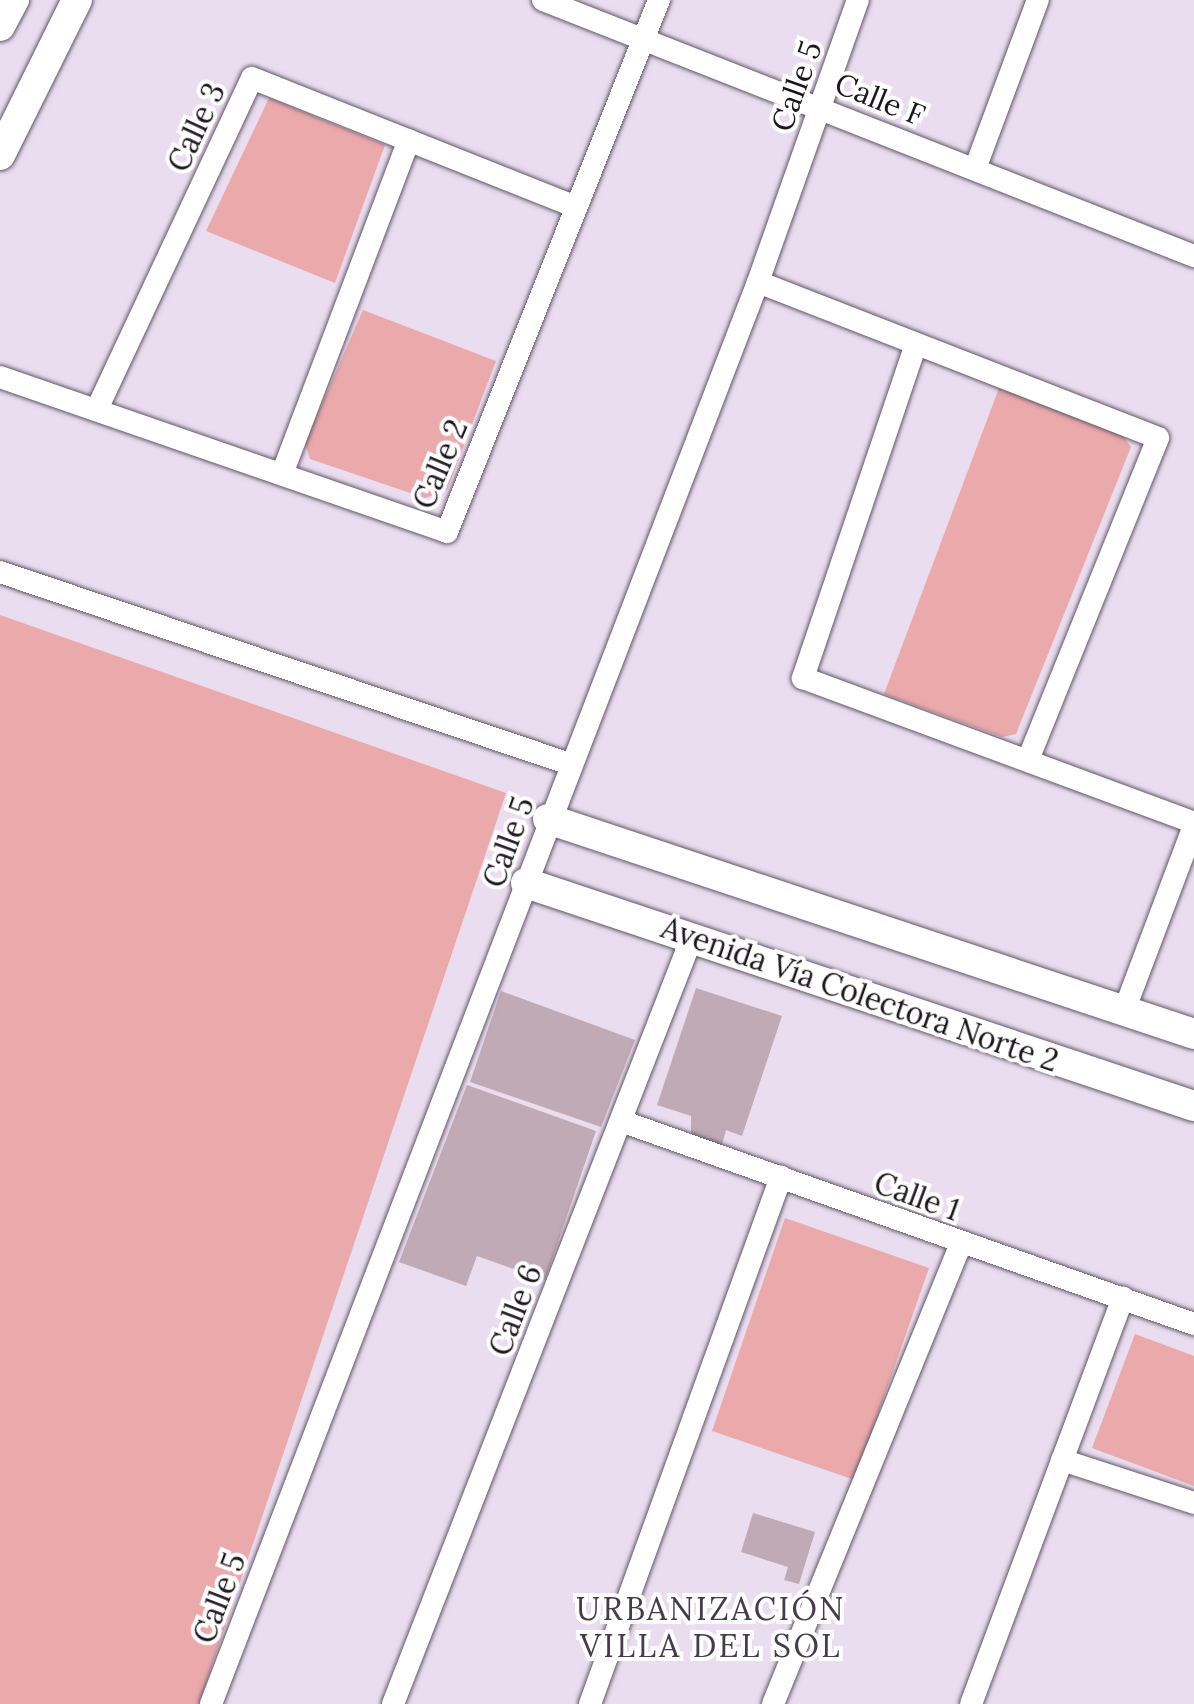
<!DOCTYPE html>
<meta charset="utf-8">
<style>
body{margin:0}
#map{position:relative;width:1194px;height:1704px;overflow:hidden;background:#eaddf0;font-family:Lora,serif}
div>[style]{position:absolute}
.green>*{inset:0;background:#eaa9ab}
.building>*{inset:0;background:#c0aab5}
.roads{filter:drop-shadow(0 0 2px #615666) drop-shadow(0 0 2px #615666)}
.minor>*{height:22px;margin:-11px;padding:0 11px;transform-origin:11px;border-radius:11px;background:#fff}
.tertiary>*{height:30px;margin:-15px;padding:0 15px;transform-origin:15px;border-radius:15px;background:#fff}
span{translate:-50% -50%;white-space:nowrap;text-align:center;line-height:1.15;-webkit-text-stroke:8px #fff;paint-order:stroke}
.street-label{font-size:30px;color:#1b161d}
.neighbourhood-label{font-size:32px;color:#463b4b;letter-spacing:2.5px}
</style>
<div id="map">
<div class="green">
<i style="clip-path:polygon(269px 98px,385px 145px,335px 283px,206px 231px)"></i>
<i style="clip-path:polygon(363px 310px,496px 361px,447px 490px,425px 498px,310px 459px,305px 443px)"></i>
<i style="clip-path:polygon(999px 388px,1123px 436px,1131px 447px,1016px 734px,1002px 737px,884px 694px)"></i>
<i style="clip-path:polygon(0 615px,506px 793px,199px 1704px,0 1704px)"></i>
<i style="clip-path:polygon(785px 1218px,929px 1268px,855px 1480px,712px 1431px)"></i>
<i style="clip-path:polygon(1135px 1334px,1194px 1356px,1194px 1486px,1092px 1448px)"></i>
</div>
<div class="building">
<i style="clip-path:polygon(696px 988px,782px 1016px,742px 1136px,726px 1130px,721px 1148px,691px 1139px,691px 1116px,657px 1105px)"></i>
<i style="clip-path:polygon(501px 991px,635px 1040px,601px 1127px,470px 1082px)"></i>
<i style="clip-path:polygon(467px 1085px,596px 1131px,545px 1280px,477px 1256px,466px 1286px,399px 1262px)"></i>
<i style="clip-path:polygon(753px 1513px,815px 1532px,799px 1584px,784px 1580px,788px 1567px,741px 1552px)"></i>
</div>
<div class="roads">
<div class="minor">
<i style="left:543px;top:0;width:700px;rotate:21.47deg"></i>
<i style="left:975px;top:169px;width:180px;rotate:-69.6deg"></i>
<i style="left:758px;top:282px;width:429px;rotate:21.3deg"></i>
<i style="left:1158px;top:438px;width:345px;rotate:112deg"></i>
<i style="left:916px;top:344px;width:353px;rotate:108.7deg"></i>
<i style="left:803px;top:678px;width:417px;rotate:20.3deg"></i>
<i style="left:0;top:377px;width:473px;rotate:19.1deg"></i>
<i style="left:447px;top:532px;width:573px;rotate:-68.27deg"></i>
<i style="left:97px;top:409px;width:365px;rotate:-64.9deg"></i>
<i style="left:252px;top:78px;width:349px;rotate:21.7deg"></i>
<i style="left:282px;top:474px;width:357px;rotate:-69.2deg"></i>
<i style="left:0;top:572px;width:601px;rotate:18.62deg"></i>
<i style="left:1124px;top:1011px;width:198px;rotate:-69.3deg"></i>
<i style="left:621px;top:1121px;width:608px;rotate:19.51deg"></i>
<i style="left:1062px;top:1460px;width:139px;rotate:18deg"></i>
<i style="left:211px;top:1704px;width:1524px;rotate:-68.96deg"></i>
<i style="left:758px;top:282px;width:299px;rotate:-70.5deg"></i>
<i style="left:393px;top:1704px;width:823px;rotate:-68.7deg"></i>
<i style="left:590px;top:1704px;width:561px;rotate:-70.08deg"></i>
<i style="left:773px;top:1704px;width:497px;rotate:-67.8deg"></i>
<i style="left:971px;top:1704px;width:434px;rotate:-69.5deg"></i>
</div>
<div class="tertiary">
<i style="left:0;top:26px;width:30px;rotate:-62deg"></i>
<i style="left:0;top:155px;width:173px;rotate:-63.6deg"></i>
<i style="left:548px;top:819px;width:681px;rotate:18.41deg"></i>
<i style="left:526px;top:883px;width:704px;rotate:18.46deg"></i>
</div>
</div>
<div class="street-label">
<span style="left:796px;top:86px;rotate:-70deg">Calle 5</span>
<span style="left:880px;top:99px;rotate:22deg">Calle F</span>
<span style="left:196px;top:127px;rotate:-65deg">Calle 3</span>
<span style="left:440px;top:464px;rotate:-67deg">Calle 2</span>
<span style="left:508px;top:842px;rotate:-70deg">Calle 5</span>
<span style="left:860px;top:994px;rotate:19deg">Avenida Vía Colectora Norte 2</span>
<span style="left:917px;top:1196px;rotate:20deg">Calle 1</span>
<span style="left:515px;top:1310px;rotate:-69deg">Calle 6</span>
<span style="left:219px;top:1598px;rotate:-69deg">Calle 5</span>
</div>
<div class="neighbourhood-label">
<span style="left:711px;top:1628px">URBANIZACIÓN<br>VILLA DEL SOL</span>
</div>
</div>
